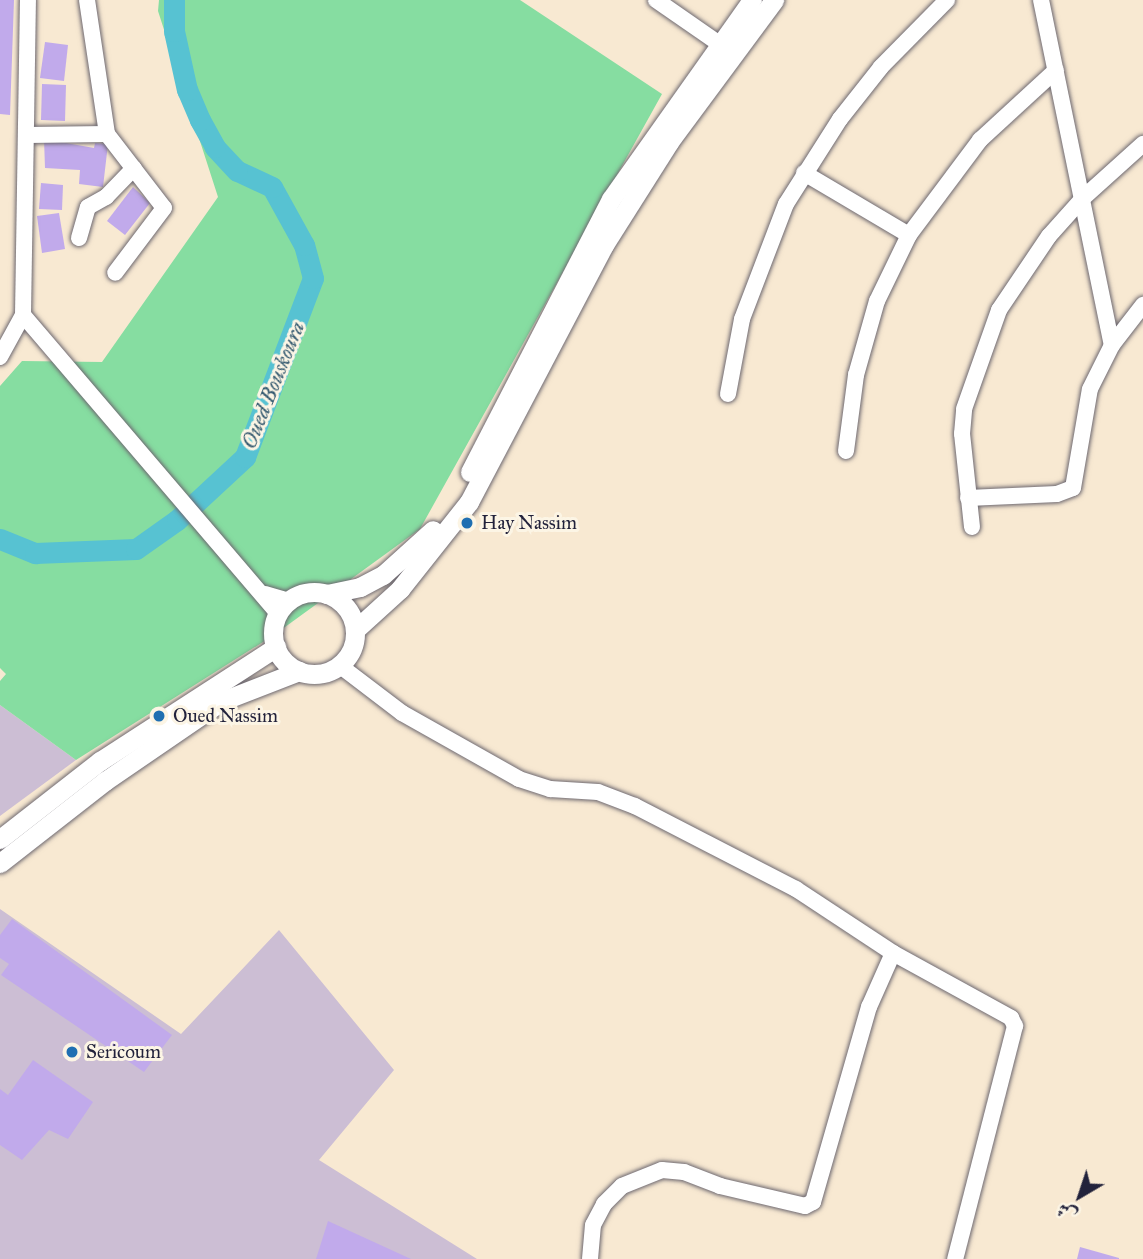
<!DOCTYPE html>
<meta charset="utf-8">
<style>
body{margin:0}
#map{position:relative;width:1143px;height:1259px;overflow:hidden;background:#f8e9d2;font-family:"IM FELL Great Primer",Amiri,serif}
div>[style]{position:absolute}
.industrial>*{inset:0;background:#ccbed4}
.green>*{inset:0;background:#86dda1}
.river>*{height:21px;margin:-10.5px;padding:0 10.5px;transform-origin:10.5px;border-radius:10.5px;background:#57c2d2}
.building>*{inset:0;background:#c1aaeb}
.roads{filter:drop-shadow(0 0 2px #6d6870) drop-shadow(0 0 2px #6d6870)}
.minor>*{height:16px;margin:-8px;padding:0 8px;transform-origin:8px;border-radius:8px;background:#fff}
.major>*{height:19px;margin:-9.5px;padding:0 9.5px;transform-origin:9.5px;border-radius:9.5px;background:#fff}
.major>.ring{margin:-9.5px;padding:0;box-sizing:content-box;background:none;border:19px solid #fff;border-radius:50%}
.dots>*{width:19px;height:19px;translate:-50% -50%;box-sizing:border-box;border:4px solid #fcf5e5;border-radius:50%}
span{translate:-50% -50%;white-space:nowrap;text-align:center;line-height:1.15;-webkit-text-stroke:6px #fcf5e5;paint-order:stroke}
.poi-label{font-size:19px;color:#22223b}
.left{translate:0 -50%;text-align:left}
.water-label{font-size:21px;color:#355a70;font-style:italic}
.north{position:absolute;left:1045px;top:1161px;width:70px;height:70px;-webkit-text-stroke:5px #fcf5e5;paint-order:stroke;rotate:219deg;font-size:19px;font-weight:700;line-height:28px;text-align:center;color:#22223b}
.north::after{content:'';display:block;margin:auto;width:24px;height:32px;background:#22223b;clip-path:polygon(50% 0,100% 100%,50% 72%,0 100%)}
</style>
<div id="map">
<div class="industrial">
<i style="clip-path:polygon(0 705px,76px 760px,0 816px)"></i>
<i style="clip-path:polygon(0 909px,181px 1034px,279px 930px,394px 1070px,319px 1160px,477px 1259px,0 1259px)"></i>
</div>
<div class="green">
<i style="clip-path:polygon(159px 0,520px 0,662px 94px,420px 529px,274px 635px,76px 760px,0 705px,0 681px,6px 674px,0 668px,0 386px,22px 361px,102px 362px,218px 197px,158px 11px)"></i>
</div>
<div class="river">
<i style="left:0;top:539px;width:38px;rotate:22deg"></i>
<i style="left:35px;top:553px;width:101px;rotate:-2.3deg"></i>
<i style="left:136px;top:549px;width:50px;rotate:-35.3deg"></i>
<i style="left:177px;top:520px;width:93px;rotate:-42.8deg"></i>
<i style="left:245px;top:457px;width:191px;rotate:-69.2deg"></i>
<i style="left:313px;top:278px;width:34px;rotate:-105deg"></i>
<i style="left:304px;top:245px;width:66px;rotate:-118.9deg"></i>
<i style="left:272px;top:187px;width:38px;rotate:-155deg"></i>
<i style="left:237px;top:171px;width:33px;rotate:-133deg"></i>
<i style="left:215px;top:147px;width:31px;rotate:-119deg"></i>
<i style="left:200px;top:120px;width:33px;rotate:-113deg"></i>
<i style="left:187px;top:90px;width:60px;rotate:-102.4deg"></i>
<i style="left:174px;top:31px;width:31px;rotate:-90deg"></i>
</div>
<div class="building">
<i style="clip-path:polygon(0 0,14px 0,10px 115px,0 114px)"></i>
<i style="clip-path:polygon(45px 42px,68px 45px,64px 81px,40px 78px)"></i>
<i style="clip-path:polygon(42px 84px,66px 85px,65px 121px,41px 120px)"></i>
<i style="clip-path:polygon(44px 139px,94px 148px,95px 143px,108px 144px,103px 187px,79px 184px,80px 170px,45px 168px)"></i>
<i style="clip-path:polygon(41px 183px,63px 185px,62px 210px,39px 209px)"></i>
<i style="clip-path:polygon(133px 187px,150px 203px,125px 235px,107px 221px)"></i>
<i style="clip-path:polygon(59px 213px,65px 249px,42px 253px,37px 216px)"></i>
<i style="clip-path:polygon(12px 919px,172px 1035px,144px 1072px,1px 975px,9px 964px,0 958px,0 935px)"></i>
<i style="clip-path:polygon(33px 1060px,93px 1102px,68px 1139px,49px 1130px,22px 1160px,0 1145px,0 1089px,8px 1095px)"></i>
<i style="clip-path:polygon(328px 1221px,411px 1259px,316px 1259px)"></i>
<i style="clip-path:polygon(1080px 1247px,1119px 1258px,1119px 1259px,1077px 1259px)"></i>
</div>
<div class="roads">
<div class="minor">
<i style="left:87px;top:0;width:135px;rotate:81.5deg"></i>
<i style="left:107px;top:134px;width:93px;rotate:52.4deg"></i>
<i style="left:164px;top:208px;width:81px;rotate:127deg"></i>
<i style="left:656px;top:0;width:75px;rotate:34.7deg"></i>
<i style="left:1041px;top:0;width:352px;rotate:78.4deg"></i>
<i style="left:27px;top:135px;width:80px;rotate:-0.7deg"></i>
<i style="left:804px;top:173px;width:122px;rotate:30.6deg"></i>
<i style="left:79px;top:238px;width:32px;rotate:-74deg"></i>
<i style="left:88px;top:207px;width:21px;rotate:-29deg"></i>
<i style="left:106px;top:197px;width:40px;rotate:-46deg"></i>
<i style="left:23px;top:315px;width:393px;rotate:49.5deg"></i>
<i style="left:0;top:357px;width:48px;rotate:-61.3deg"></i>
<i style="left:23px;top:315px;width:315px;rotate:-89.1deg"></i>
<i style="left:728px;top:394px;width:76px;rotate:-79.4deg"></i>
<i style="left:742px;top:319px;width:123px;rotate:-69.1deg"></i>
<i style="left:786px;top:204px;width:101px;rotate:-57.6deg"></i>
<i style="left:840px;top:119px;width:66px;rotate:-51.7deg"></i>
<i style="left:881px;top:67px;width:94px;rotate:-45.4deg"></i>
<i style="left:846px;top:451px;width:77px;rotate:-82.5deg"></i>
<i style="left:856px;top:375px;width:77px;rotate:-74.2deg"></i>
<i style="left:877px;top:301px;width:73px;rotate:-64.1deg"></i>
<i style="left:909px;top:235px;width:119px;rotate:-53.2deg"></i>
<i style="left:980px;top:140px;width:103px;rotate:-42.6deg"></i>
<i style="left:968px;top:498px;width:89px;rotate:-2.6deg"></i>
<i style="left:1057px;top:494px;width:17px;rotate:-21deg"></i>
<i style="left:1073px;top:488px;width:100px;rotate:-80.3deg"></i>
<i style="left:1090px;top:389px;width:49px;rotate:-63.4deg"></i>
<i style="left:1112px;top:345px;width:51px;rotate:-52.2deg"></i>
<i style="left:972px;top:527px;width:94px;rotate:-96.1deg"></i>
<i style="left:962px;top:434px;width:25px;rotate:-85deg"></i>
<i style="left:964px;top:409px;width:105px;rotate:-70.5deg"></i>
<i style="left:999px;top:310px;width:89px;rotate:-56deg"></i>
<i style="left:1049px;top:236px;width:51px;rotate:-48.2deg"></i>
<i style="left:1083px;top:198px;width:81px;rotate:-42deg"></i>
<i style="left:265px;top:594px;width:25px;rotate:16deg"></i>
<i style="left:339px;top:665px;width:79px;rotate:37.3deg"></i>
<i style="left:402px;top:713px;width:134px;rotate:29.4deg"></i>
<i style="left:519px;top:779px;width:33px;rotate:18deg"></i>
<i style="left:550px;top:789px;width:48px;rotate:3.6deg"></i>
<i style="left:598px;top:792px;width:40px;rotate:21deg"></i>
<i style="left:635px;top:806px;width:181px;rotate:27.3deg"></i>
<i style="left:796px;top:889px;width:116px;rotate:33.4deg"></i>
<i style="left:893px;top:953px;width:135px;rotate:28.8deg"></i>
<i style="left:1011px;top:1018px;width:9px;rotate:63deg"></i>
<i style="left:1015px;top:1026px;width:241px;rotate:104.4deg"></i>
<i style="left:590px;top:1259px;width:34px;rotate:-85deg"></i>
<i style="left:593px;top:1225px;width:24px;rotate:-62deg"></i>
<i style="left:604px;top:1204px;width:25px;rotate:-45deg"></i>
<i style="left:622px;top:1186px;width:43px;rotate:-21.8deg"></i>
<i style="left:662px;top:1170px;width:22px;rotate:5deg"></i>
<i style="left:684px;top:1172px;width:39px;rotate:21deg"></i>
<i style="left:720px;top:1186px;width:87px;rotate:13.2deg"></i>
<i style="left:805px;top:1206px;width:9px;rotate:-27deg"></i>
<i style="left:813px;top:1202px;width:203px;rotate:-74deg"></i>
<i style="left:869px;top:1007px;width:59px;rotate:-66deg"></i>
</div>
<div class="major">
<i style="left:470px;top:472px;width:307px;rotate:-62.7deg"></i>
<i style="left:611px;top:199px;width:244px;rotate:-54.7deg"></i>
<i class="ring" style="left:273px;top:592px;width:63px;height:63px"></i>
<i style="left:327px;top:594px;width:34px;rotate:-12deg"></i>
<i style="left:360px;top:587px;width:26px;rotate:-28deg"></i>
<i style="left:383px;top:575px;width:67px;rotate:-42deg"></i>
<i style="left:355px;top:630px;width:61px;rotate:-42.3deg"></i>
<i style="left:400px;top:589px;width:111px;rotate:-51.6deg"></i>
<i style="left:469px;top:502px;width:290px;rotate:-62.3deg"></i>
<i style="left:604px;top:245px;width:122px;rotate:-57.7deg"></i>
<i style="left:669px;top:142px;width:177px;rotate:-53.5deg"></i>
<i style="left:0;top:839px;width:127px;rotate:-38deg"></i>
<i style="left:100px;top:761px;width:210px;rotate:-32.9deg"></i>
<i style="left:0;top:863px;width:133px;rotate:-38deg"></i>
<i style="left:105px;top:781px;width:142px;rotate:-34.4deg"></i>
<i style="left:222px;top:701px;width:83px;rotate:-21.3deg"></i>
</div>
</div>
<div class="dots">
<i style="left:467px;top:523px;background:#1f6fb2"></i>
<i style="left:159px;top:716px;background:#1f6fb2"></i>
<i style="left:72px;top:1052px;background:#1f6fb2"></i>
</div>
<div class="poi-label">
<span class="left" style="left:481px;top:523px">Hay Nassim</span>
<span class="left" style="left:173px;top:716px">Oued Nassim</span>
<span class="left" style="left:86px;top:1052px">Sericoum</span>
</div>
<div class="water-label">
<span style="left:273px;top:385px;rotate:-68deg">Oued Bouskoura</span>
</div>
<div class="north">ش</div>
</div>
